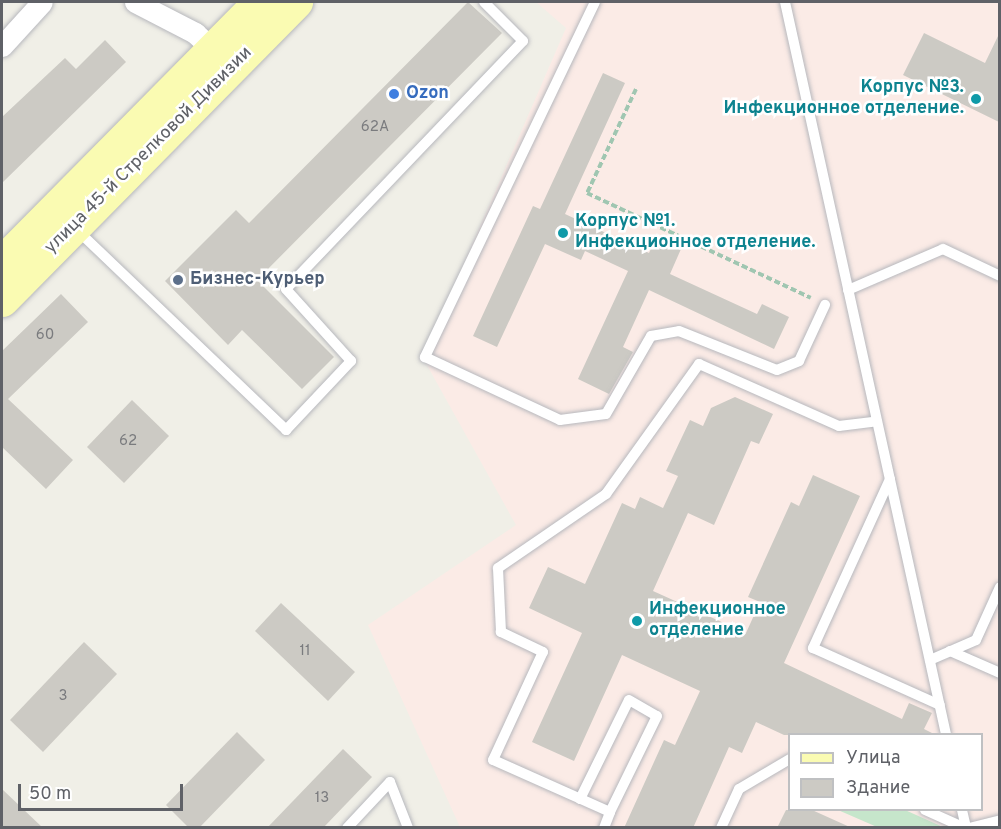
<!DOCTYPE html>
<meta charset="utf-8">
<style>
body{margin:0}
#map{position:relative;width:1001px;height:829px;overflow:hidden;background:#f0efe7;font-family:Overpass,sans-serif}
div>[style]{position:absolute}
.medical>*{inset:0;background:#fbebe6}
.green>*{inset:0;background:#c6e6cb}
.building>*{inset:0;background:#cccac4}
.path>*{height:4px;margin-top:-2px;transform-origin:0;background:repeating-linear-gradient(90deg,#a0c6b1 0 6px,transparent 0 9px)}
.roads{filter:drop-shadow(0 0 2px #b7b8bd) drop-shadow(0 0 2px #b7b8bd)}
.lane>*{height:10px;margin:-5px;padding:0 5px;transform-origin:5px;border-radius:5px;background:#fff}
.street>*{height:21px;margin:-10.5px;padding:0 10.5px;transform-origin:10.5px;border-radius:10.5px;background:#fff}
.primary>*{height:33px;margin:-16.5px;padding:0 16.5px;transform-origin:16.5px;border-radius:16.5px;background:#fafbb2}
.dots>*{width:16px;height:16px;translate:-50% -50%;box-sizing:border-box;border:3px solid #fff;border-radius:50%}
span{translate:-50% -50%;white-space:nowrap;text-align:center;line-height:1.15;-webkit-text-stroke:5px #fff;paint-order:stroke}
.number-label{font-size:15px;color:#7a7b7e}
.number-label span{-webkit-text-stroke-width:0}
.culture-label{font-size:18px;color:#0d838f;font-weight:700}
.right{translate:-100% -50%;text-align:right}
.left{translate:0 -50%;text-align:left}
.shop-label{font-size:18px;color:#366cbe;font-weight:700}
.street-label{font-size:18px;color:#5f6167}
.service-label{font-size:18px;color:#4e5e75;font-weight:700}
.frame{position:absolute;inset:0;border:3px solid #5f6167;pointer-events:none}
.legend{position:absolute;left:788px;top:733px;width:195px;height:78px;box-sizing:border-box;background:#fff;border:2px solid #bfc0c2;margin:0;padding:8px 10px;list-style:none;font-size:18px;color:#5f6167}
.legend li{display:flex;align-items:center;gap:12px;height:30px}
.legend b{width:30px;border:2px solid #bfc0c2}
.scale{position:absolute;left:18px;top:784px;width:165px;height:27px;box-sizing:border-box;border:3px solid #5f6167;border-top:0;padding-left:8px;font-size:18px;line-height:21px;white-space:nowrap;color:#5f6167;-webkit-text-stroke:4px #fff;paint-order:stroke}
</style>
<div id="map">
<div class="medical">
<i style="clip-path:polygon(evenodd,536px 2px,999px 2px,999px 827px,460px 827px,368px 625px,516px 525px,423px 358px,566px 28px,536px 2px,790px 734px,982px 734px,982px 810px,790px 810px,790px 734px)"></i>
</div>
<div class="green">
<i style="clip-path:polygon(838px 810px,905px 810px,943px 827px,877px 827px)"></i>
</div>
<div class="building">
<i style="clip-path:polygon(468px 2px,502px 33px,257px 280px,334px 357px,302px 389px,242px 330px,228px 345px,165px 281px,236px 210px,249px 223px)"></i>
<i style="clip-path:polygon(924px 33px,985px 63px,999px 34px,999px 122px,903px 75px)"></i>
<i style="clip-path:polygon(105px 40px,126px 62px,2px 183px,2px 117px,65px 58px,76px 69px)"></i>
<i style="clip-path:polygon(603px 73px,625px 83px,565px 214px,649px 253px,656px 238px,681px 249px,670px 274px,757px 314px,762px 304px,789px 317px,774px 349px,649px 290px,623px 347px,633px 352px,609px 394px,578px 379px,628px 271px,585px 251px,581px 260px,545px 244px,497px 347px,473px 336px,533px 206px,540px 209px)"></i>
<i style="clip-path:polygon(61px 294px,88px 322px,8px 399px,73px 460px,46px 489px,2px 447px,2px 351px)"></i>
<i style="clip-path:polygon(735px 397px,773px 414px,759px 444px,751px 441px,714px 525px,688px 513px,653px 591px,746px 633px,760px 602px,748px 597px,791px 502px,799px 506px,813px 475px,860px 496px,784px 663px,902px 719px,909px 703px,932px 713px,924px 729px,936px 735px,784px 735px,756px 722px,742px 753px,729px 747px,693px 828px,624px 828px,664px 740px,675px 745px,700px 691px,622px 655px,574px 761px,532px 742px,582px 633px,529px 608px,548px 567px,585px 584px,622px 503px,635px 509px,640px 497px,663px 508px,678px 476px,666px 471px,690px 420px,703px 426px,711px 408px)"></i>
<i style="clip-path:polygon(132px 400px,169px 436px,124px 483px,87px 447px)"></i>
<i style="clip-path:polygon(281px 603px,355px 672px,328px 701px,255px 631px)"></i>
<i style="clip-path:polygon(84px 642px,117px 674px,43px 752px,10px 720px)"></i>
<i style="clip-path:polygon(237px 732px,265px 760px,199px 828px,189px 828px,166px 805px)"></i>
<i style="clip-path:polygon(343px 749px,372px 777px,323px 828px,267px 828px)"></i>
<i style="clip-path:polygon(2px 789px,43px 828px,2px 828px)"></i>
<i style="clip-path:polygon(786px 810px,812px 810px,852px 828px,777px 828px)"></i>
</div>
<div class="path">
<i style="left:636px;top:89px;width:115px;rotate:115.2deg"></i>
<i style="left:587px;top:193px;width:247px;rotate:25.1deg"></i>
</div>
<div class="roads">
<div class="lane">
<i style="left:595px;top:2px;width:394px;rotate:115.6deg"></i>
<i style="left:425px;top:357px;width:149px;rotate:25deg"></i>
<i style="left:560px;top:420px;width:46px;rotate:-7.4deg"></i>
<i style="left:606px;top:414px;width:90px;rotate:-60deg"></i>
<i style="left:651px;top:336px;width:28px;rotate:-10deg"></i>
<i style="left:679px;top:331px;width:105px;rotate:21.7deg"></i>
<i style="left:777px;top:370px;width:24px;rotate:-22deg"></i>
<i style="left:799px;top:361px;width:62px;rotate:-65.1deg"></i>
<i style="left:785px;top:2px;width:749px;rotate:77.6deg"></i>
<i style="left:76px;top:229px;width:291px;rotate:43.7deg"></i>
<i style="left:286px;top:430px;width:95px;rotate:-46.7deg"></i>
<i style="left:351px;top:361px;width:97px;rotate:-132.1deg"></i>
<i style="left:286px;top:289px;width:343px;rotate:-46.3deg"></i>
<i style="left:523px;top:41px;width:55px;rotate:-135deg"></i>
<i style="left:848px;top:290px;width:103px;rotate:-23.3deg"></i>
<i style="left:943px;top:249px;width:63px;rotate:25.3deg"></i>
<i style="left:890px;top:479px;width:186px;rotate:114.5deg"></i>
<i style="left:813px;top:648px;width:139px;rotate:24.2deg"></i>
<i style="left:950px;top:651px;width:55px;rotate:23.7deg"></i>
<i style="left:930px;top:660px;width:50px;rotate:-23.5deg"></i>
<i style="left:976px;top:640px;width:58px;rotate:-65.6deg"></i>
<i style="left:580px;top:799px;width:110px;rotate:-63.7deg"></i>
<i style="left:629px;top:700px;width:32px;rotate:30deg"></i>
<i style="left:657px;top:716px;width:107px;rotate:116.1deg"></i>
<i style="left:925px;top:810px;width:44px;rotate:24.2deg"></i>
<i style="left:962px;top:810px;width:18px;rotate:77deg"></i>
<i style="left:347px;top:828px;width:63px;rotate:-46.9deg"></i>
<i style="left:390px;top:782px;width:49px;rotate:68.6deg"></i>
<i style="left:604px;top:828px;width:17px;rotate:-69deg"></i>
<i style="left:610px;top:812px;width:128px;rotate:-156deg"></i>
<i style="left:493px;top:760px;width:119px;rotate:-65.2deg"></i>
<i style="left:543px;top:652px;width:47px;rotate:-154.5deg"></i>
<i style="left:501px;top:632px;width:64px;rotate:-92.7deg"></i>
<i style="left:498px;top:568px;width:131px;rotate:-34.4deg"></i>
<i style="left:606px;top:494px;width:160px;rotate:-54.4deg"></i>
<i style="left:699px;top:364px;width:153px;rotate:23.9deg"></i>
<i style="left:839px;top:426px;width:38px;rotate:-7deg"></i>
<i style="left:721px;top:828px;width:43px;rotate:-65.2deg"></i>
<i style="left:739px;top:789px;width:59px;rotate:-30.5deg"></i>
<i style="left:969px;top:828px;width:32px;rotate:-14deg"></i>
</div>
<div class="street">
<i style="left:135px;top:2px;width:68px;rotate:27.3deg"></i>
<i style="left:195px;top:33px;width:23px;rotate:43deg"></i>
<i style="left:2px;top:46px;width:59px;rotate:-47.7deg"></i>
</div>
<div class="primary">
<i style="left:2px;top:262px;width:366px;rotate:-45.3deg"></i>
<i style="left:2px;top:300px;width:419px;rotate:-45.4deg"></i>
</div>
</div>
<div class="dots">
<i style="left:394px;top:94px;background:#3f7fe0"></i>
<i style="left:976px;top:99px;background:#0f9aa8"></i>
<i style="left:563px;top:233px;background:#0f9aa8"></i>
<i style="left:178px;top:280px;background:#5c6f8a"></i>
<i style="left:637px;top:621px;background:#0f9aa8"></i>
</div>
<div class="number-label">
<span style="left:375px;top:128px">62А</span>
<span style="left:45px;top:336px">60</span>
<span style="left:128px;top:442px">62</span>
<span style="left:305px;top:652px">11</span>
<span style="left:63px;top:697px">3</span>
<span style="left:322px;top:799px">13</span>
</div>
<div class="culture-label">
<span class="right" style="left:964px;top:99px">Корпус №3.<br>Инфекционное отделение.</span>
<span class="left" style="left:575px;top:233px">Корпус №1.<br>Инфекционное отделение.</span>
<span class="left" style="left:649px;top:621px">Инфекционное<br>отделение</span>
</div>
<div class="shop-label">
<span class="left" style="left:406px;top:94px">Ozon</span>
</div>
<div class="street-label">
<span style="left:149px;top:151px;rotate:-45deg">улица 45-й Стрелковой Дивизии</span>
</div>
<div class="service-label">
<span class="left" style="left:190px;top:280px">Бизнес-Курьер</span>
</div>
<div class="frame"></div>
<ul class="legend">
<li><b style="height:8px;background:#fafbb2"></b>Улица</li>
<li><b style="height:16px;background:#cccac4"></b>Здание</li>
</ul>
<div class="scale">50 m</div>
</div>
